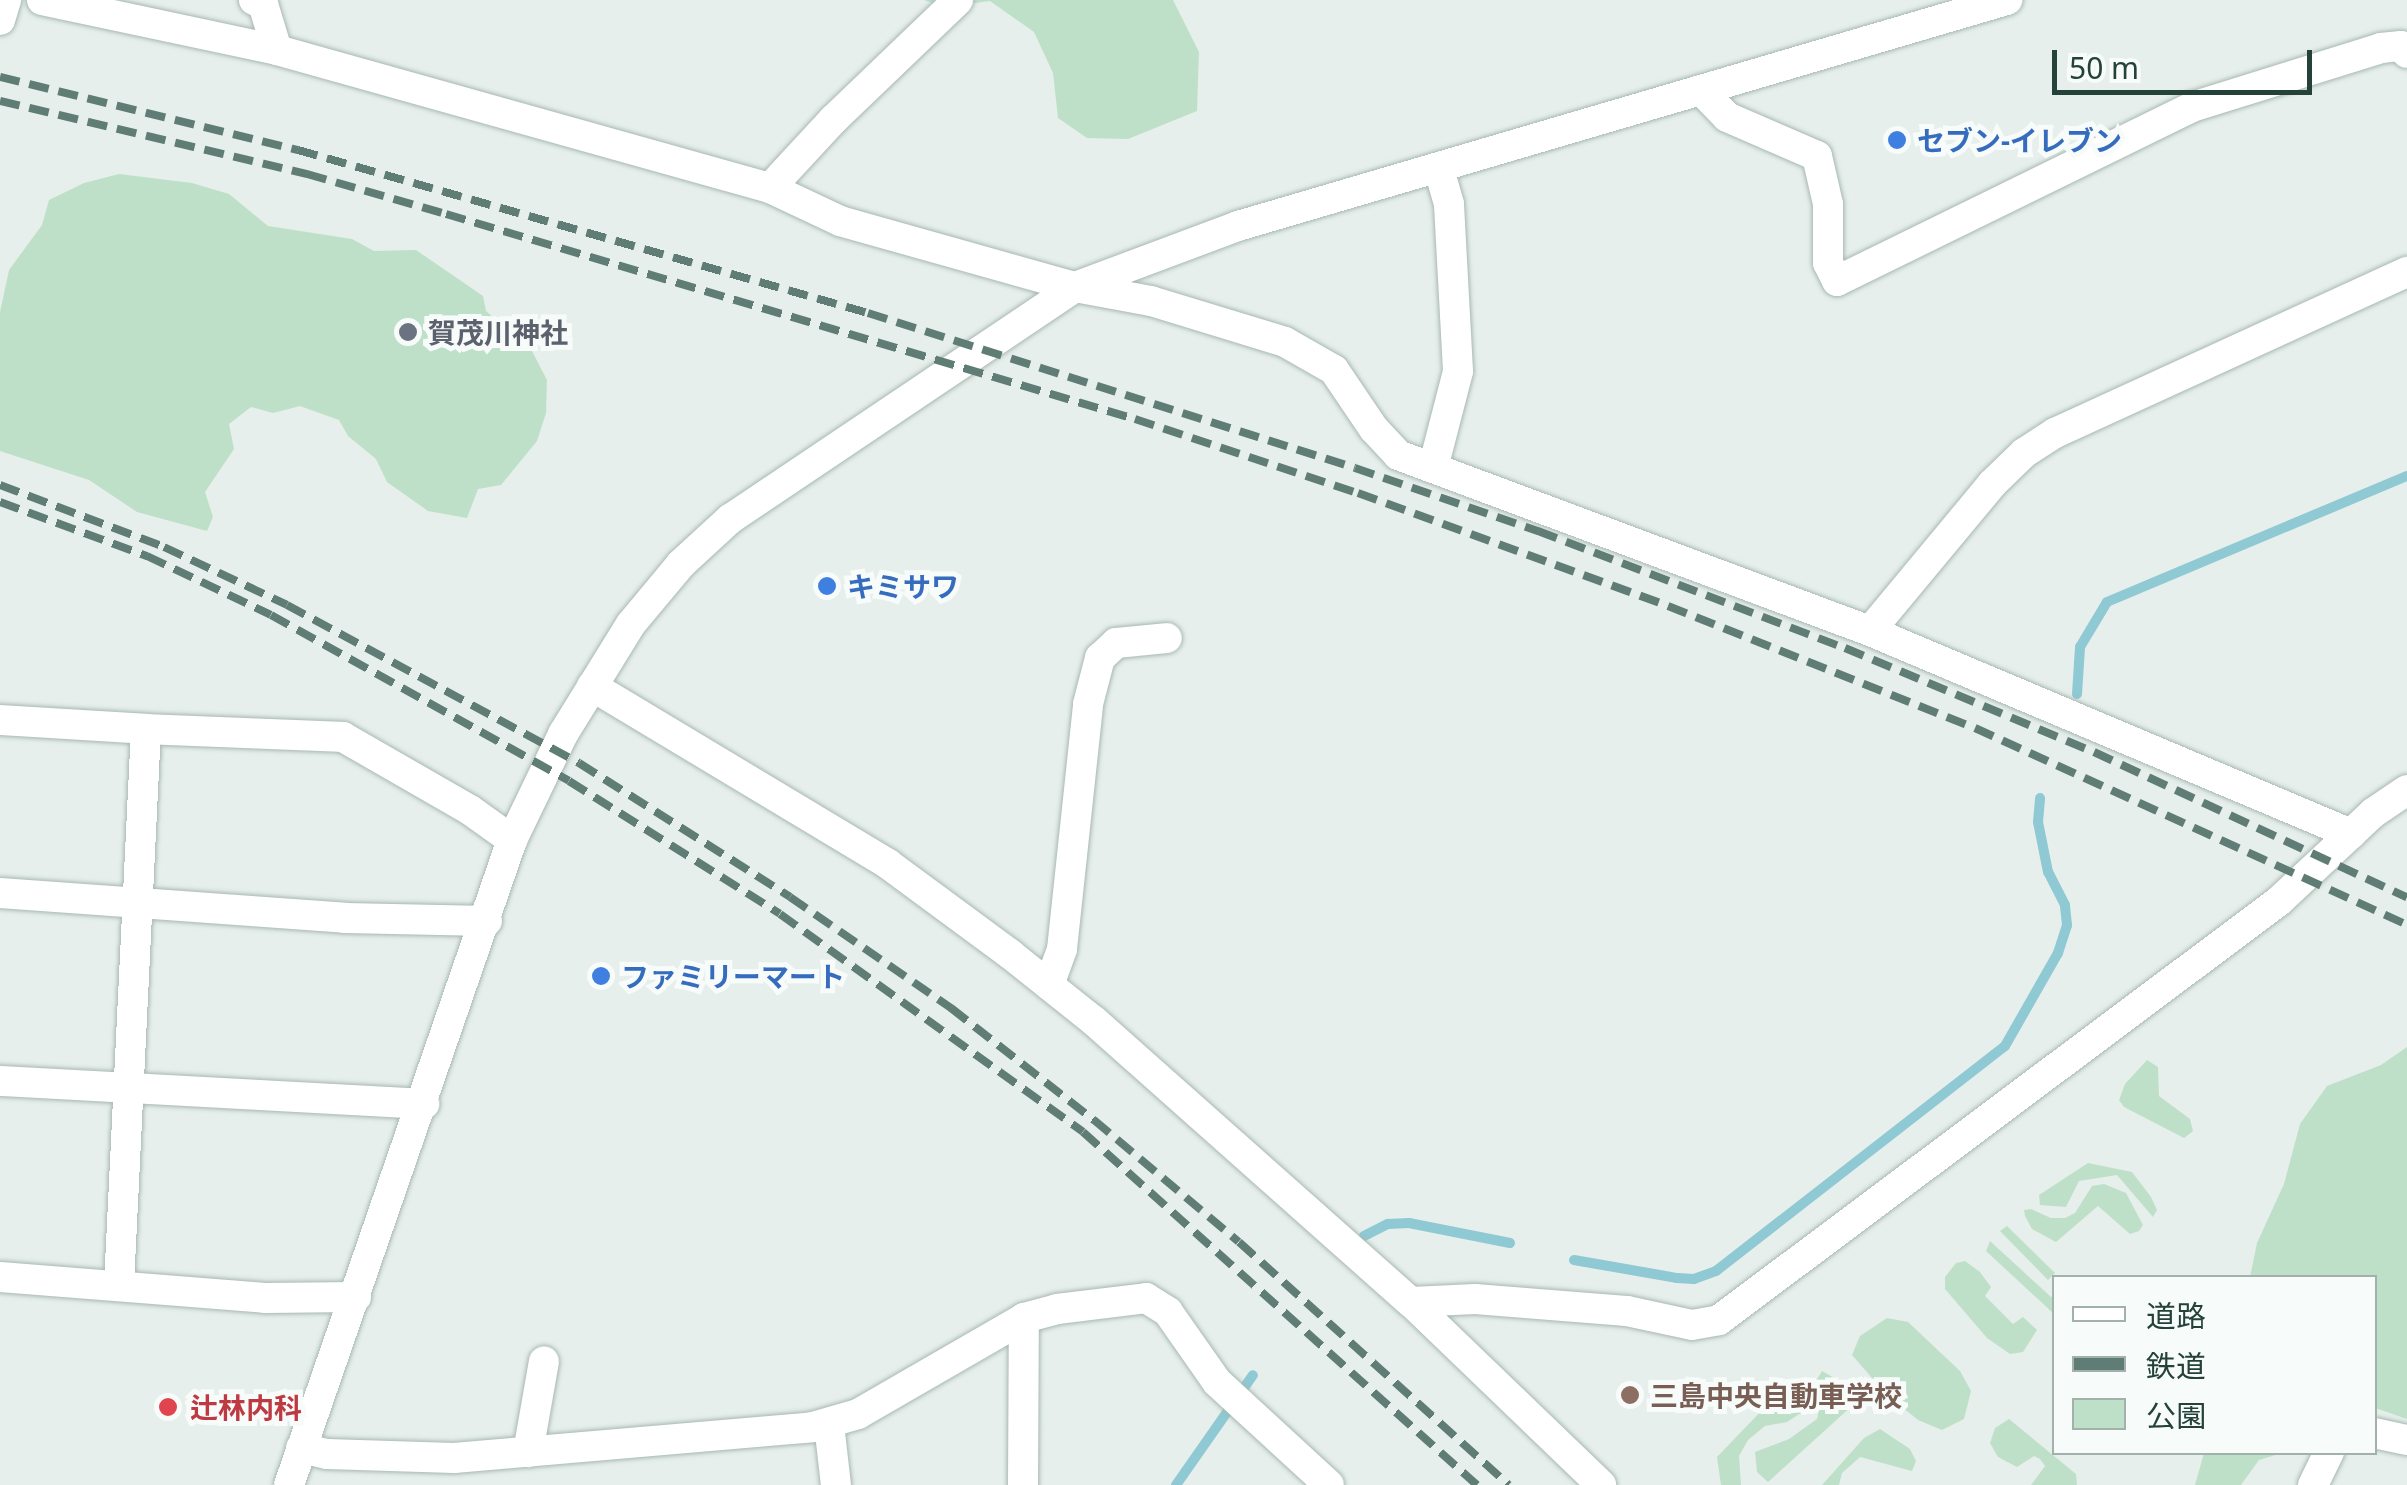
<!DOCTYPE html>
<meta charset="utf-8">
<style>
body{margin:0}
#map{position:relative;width:2407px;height:1485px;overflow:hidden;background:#e6efeb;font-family:"Noto Sans","Noto Sans JP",sans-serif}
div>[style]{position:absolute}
.green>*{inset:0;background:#bfe0c8}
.stream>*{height:10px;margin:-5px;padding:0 5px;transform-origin:5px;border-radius:5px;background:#8ec9d4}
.roads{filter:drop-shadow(0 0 2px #a8b8b2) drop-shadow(0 0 2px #a8b8b2)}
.minor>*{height:30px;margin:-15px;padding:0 15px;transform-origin:15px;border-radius:15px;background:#fff}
.tertiary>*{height:30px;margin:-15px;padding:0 15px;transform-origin:15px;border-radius:15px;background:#fff}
.rail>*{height:8px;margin-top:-4px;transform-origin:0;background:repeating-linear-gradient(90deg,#5f7d75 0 20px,transparent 0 30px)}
.dots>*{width:28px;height:28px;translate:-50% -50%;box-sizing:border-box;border:5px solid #f7fbf9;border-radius:50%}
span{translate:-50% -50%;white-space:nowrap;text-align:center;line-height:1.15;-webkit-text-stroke:10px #f7fbf9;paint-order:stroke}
.shop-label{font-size:28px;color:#366cbe;font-weight:700}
.left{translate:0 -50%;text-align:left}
.worship-label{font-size:28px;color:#5b616d;font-weight:700}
.education-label{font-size:28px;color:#785e54;font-weight:700}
.health-label{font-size:28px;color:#be3a42;font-weight:700}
.legend{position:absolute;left:2052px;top:1275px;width:325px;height:180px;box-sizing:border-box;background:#f7fbf9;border:2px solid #a3b1ad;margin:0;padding:12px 18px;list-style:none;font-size:30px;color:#24423a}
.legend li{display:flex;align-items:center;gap:20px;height:50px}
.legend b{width:50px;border:2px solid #a3b1ad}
.scale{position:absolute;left:2052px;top:50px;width:260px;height:45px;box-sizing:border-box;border:5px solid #24423a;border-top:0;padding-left:12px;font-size:30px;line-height:35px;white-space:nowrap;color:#24423a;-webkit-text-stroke:8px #f7fbf9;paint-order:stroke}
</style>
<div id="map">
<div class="green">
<i style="clip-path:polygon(924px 0,1173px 0,1199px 52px,1197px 111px,1128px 139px,1087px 138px,1058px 118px,1053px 73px,1034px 32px,990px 1px,944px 7px)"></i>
<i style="clip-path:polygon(119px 174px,192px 183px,229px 194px,268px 226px,352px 239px,374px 251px,416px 250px,483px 296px,486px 311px,532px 351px,547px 380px,546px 413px,537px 441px,501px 485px,478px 489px,467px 518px,428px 511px,387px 482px,376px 459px,348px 436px,339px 420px,300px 406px,273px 413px,251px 407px,229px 424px,234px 449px,205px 492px,213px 517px,207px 531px,137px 512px,89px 480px,0 451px,0 312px,9px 270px,42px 225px,49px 200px,84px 183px)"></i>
<i style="clip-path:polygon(2407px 1047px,2407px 1419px,2375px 1408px,2374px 1278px,2250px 1277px,2257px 1243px,2284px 1184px,2300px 1124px,2327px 1086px,2381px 1065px)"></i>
<i style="clip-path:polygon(2147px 1060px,2158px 1067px,2159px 1096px,2190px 1119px,2193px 1131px,2184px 1138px,2124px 1107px,2119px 1100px,2125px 1084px)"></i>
<i style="clip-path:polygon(2088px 1163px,2132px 1172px,2151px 1197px,2157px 1210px,2153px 1217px,2117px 1175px,2079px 1181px,2066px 1207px,2040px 1205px,2039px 1195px)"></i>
<i style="clip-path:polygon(2104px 1184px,2126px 1193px,2143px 1225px,2139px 1231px,2130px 1234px,2098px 1206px,2056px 1242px,2032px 1229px,2025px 1216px,2024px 1210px,2031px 1209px,2051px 1218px,2065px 1218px,2075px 1213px,2092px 1186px)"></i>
<i style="clip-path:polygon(2007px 1226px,2055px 1273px,2048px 1280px,2000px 1231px)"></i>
<i style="clip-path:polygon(1990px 1241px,2051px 1297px,2054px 1294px,2054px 1314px,1986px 1251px)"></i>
<i style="clip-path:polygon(1965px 1261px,1980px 1272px,1991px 1287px,1985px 1296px,2013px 1324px,2023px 1317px,2037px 1330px,2023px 1352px,2010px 1354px,1987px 1338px,1945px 1289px,1945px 1277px,1956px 1263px)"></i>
<i style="clip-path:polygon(1887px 1318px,1908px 1322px,1960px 1371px,1971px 1391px,1964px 1419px,1942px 1430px,1918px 1420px,1886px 1394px,1852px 1355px,1860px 1336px)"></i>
<i style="clip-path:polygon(1822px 1371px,1836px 1379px,1853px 1405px,1768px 1482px,1757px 1472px,1755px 1452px,1789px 1439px,1817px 1419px,1821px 1401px,1816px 1381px)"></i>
<i style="clip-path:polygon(1793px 1389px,1804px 1390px,1806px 1403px,1801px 1413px,1787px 1422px,1765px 1426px,1748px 1440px,1739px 1456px,1741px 1485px,1721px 1485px,1717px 1457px,1766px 1406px)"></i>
<i style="clip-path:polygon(2009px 1419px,2076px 1474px,2077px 1485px,2031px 1485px,2045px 1466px,2040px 1459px,2034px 1456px,2017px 1467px,1998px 1457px,1990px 1443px,1995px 1428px)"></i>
<i style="clip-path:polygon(1880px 1429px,1910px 1449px,1916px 1461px,1912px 1471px,1860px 1457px,1842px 1473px,1839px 1485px,1822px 1485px,1864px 1438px)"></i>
<i style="clip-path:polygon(2204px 1453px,2204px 1452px,2282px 1453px,2259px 1460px,2241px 1485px,2195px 1485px)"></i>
</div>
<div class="stream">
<i style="left:2077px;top:694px;width:47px;rotate:-86.3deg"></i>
<i style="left:2080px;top:647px;width:52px;rotate:-59deg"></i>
<i style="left:2107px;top:602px;width:325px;rotate:-22.8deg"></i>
<i style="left:1364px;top:1236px;width:27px;rotate:-27deg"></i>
<i style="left:1388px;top:1224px;width:21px;rotate:-3deg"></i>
<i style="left:1409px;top:1223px;width:103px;rotate:11.2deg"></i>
<i style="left:1574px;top:1260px;width:105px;rotate:9.9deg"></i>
<i style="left:1677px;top:1278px;width:17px;rotate:3deg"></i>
<i style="left:1694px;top:1279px;width:23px;rotate:-20deg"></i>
<i style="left:1716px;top:1271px;width:366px;rotate:-37.9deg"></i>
<i style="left:2005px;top:1046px;width:107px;rotate:-60.3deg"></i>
<i style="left:2058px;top:953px;width:29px;rotate:-72deg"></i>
<i style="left:2067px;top:925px;width:20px;rotate:-96deg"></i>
<i style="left:2065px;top:905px;width:37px;rotate:-117deg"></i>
<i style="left:2048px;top:872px;width:51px;rotate:-101.3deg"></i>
<i style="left:2038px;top:822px;width:24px;rotate:-85deg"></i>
<i style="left:1176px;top:1485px;width:134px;rotate:-55deg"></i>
</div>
<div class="roads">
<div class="minor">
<i style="left:254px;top:0;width:10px;rotate:24deg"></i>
<i style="left:263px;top:4px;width:48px;rotate:73.1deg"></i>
<i style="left:0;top:20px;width:21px;rotate:-73deg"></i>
<i style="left:1701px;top:90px;width:37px;rotate:46deg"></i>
<i style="left:1727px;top:117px;width:98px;rotate:23.4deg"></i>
<i style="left:1817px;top:156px;width:49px;rotate:77.1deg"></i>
<i style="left:1828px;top:204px;width:59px;rotate:90deg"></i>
<i style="left:1828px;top:263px;width:20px;rotate:63deg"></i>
<i style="left:1837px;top:281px;width:395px;rotate:-26.1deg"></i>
<i style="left:2192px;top:107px;width:198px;rotate:-17.3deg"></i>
<i style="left:2381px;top:48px;width:20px;rotate:-6deg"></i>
<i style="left:2401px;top:46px;width:9px;rotate:49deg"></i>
<i style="left:770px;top:188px;width:94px;rotate:-47.2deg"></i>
<i style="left:834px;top:119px;width:172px;rotate:-43.8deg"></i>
<i style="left:1075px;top:287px;width:77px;rotate:10.4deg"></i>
<i style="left:1151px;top:301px;width:140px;rotate:17deg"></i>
<i style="left:1285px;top:342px;width:56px;rotate:29.7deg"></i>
<i style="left:1334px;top:370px;width:71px;rotate:55.9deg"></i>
<i style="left:1374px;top:429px;width:35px;rotate:47deg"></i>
<i style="left:1398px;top:455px;width:504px;rotate:20.45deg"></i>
<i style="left:1870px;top:631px;width:522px;rotate:22.88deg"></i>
<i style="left:1433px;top:468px;width:100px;rotate:-75.5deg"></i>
<i style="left:1458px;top:371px;width:167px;rotate:-93.1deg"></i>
<i style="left:1449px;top:204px;width:37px;rotate:-106deg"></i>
<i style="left:1870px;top:631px;width:191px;rotate:-50.3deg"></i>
<i style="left:1992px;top:484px;width:45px;rotate:-44.1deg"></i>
<i style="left:2024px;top:453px;width:37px;rotate:-33deg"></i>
<i style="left:2055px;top:433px;width:387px;rotate:-24.6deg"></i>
<i style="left:592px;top:686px;width:345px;rotate:31deg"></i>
<i style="left:888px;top:864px;width:152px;rotate:36.4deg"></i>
<i style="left:1010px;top:954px;width:107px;rotate:38.6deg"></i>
<i style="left:1094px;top:1021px;width:424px;rotate:41.6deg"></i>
<i style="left:1411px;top:1302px;width:264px;rotate:43.9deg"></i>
<i style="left:0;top:720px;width:146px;rotate:3.5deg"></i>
<i style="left:146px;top:729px;width:557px;rotate:92.78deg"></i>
<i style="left:146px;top:729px;width:197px;rotate:2.3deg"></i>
<i style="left:343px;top:737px;width:146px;rotate:29.9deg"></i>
<i style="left:470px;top:810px;width:52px;rotate:35.5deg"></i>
<i style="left:0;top:893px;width:346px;rotate:4.1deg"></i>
<i style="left:345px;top:918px;width:142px;rotate:1.2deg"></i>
<i style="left:1049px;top:985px;width:38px;rotate:-70deg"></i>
<i style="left:1062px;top:949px;width:246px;rotate:-83.9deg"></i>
<i style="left:1088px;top:704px;width:48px;rotate:-75.4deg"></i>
<i style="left:1100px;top:658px;width:22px;rotate:-43deg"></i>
<i style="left:1116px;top:643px;width:51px;rotate:-5.6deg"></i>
<i style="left:0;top:1081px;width:425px;rotate:3.1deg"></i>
<i style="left:0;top:1277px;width:266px;rotate:4.5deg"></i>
<i style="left:265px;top:1298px;width:91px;rotate:-0.6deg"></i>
<i style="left:1411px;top:1302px;width:64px;rotate:-2.7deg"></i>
<i style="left:1475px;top:1299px;width:152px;rotate:4.5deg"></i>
<i style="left:1627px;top:1311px;width:66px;rotate:12.2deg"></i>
<i style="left:1692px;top:1325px;width:27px;rotate:-10deg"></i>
<i style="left:1719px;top:1320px;width:699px;rotate:-36.8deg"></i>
<i style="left:2279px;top:901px;width:129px;rotate:-43.1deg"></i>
<i style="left:2373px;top:813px;width:41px;rotate:-34.1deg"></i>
<i style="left:829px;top:1424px;width:61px;rotate:83.5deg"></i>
<i style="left:2374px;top:1433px;width:34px;rotate:12deg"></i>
<i style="left:301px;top:1448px;width:27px;rotate:13deg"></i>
<i style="left:327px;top:1454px;width:127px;rotate:1.8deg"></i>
<i style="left:454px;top:1458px;width:360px;rotate:-4.9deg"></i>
<i style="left:813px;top:1427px;width:47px;rotate:-16.1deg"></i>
<i style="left:858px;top:1414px;width:192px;rotate:-30deg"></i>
<i style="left:1024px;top:1318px;width:34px;rotate:-15deg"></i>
<i style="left:1057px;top:1309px;width:90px;rotate:-7deg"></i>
<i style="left:1146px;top:1298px;width:26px;rotate:32deg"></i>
<i style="left:1168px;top:1312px;width:85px;rotate:55deg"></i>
<i style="left:1217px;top:1382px;width:152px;rotate:42.6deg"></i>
<i style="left:528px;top:1452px;width:92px;rotate:-80deg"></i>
<i style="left:1023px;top:1485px;width:167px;rotate:-89.7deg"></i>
<i style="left:2313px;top:1485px;width:37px;rotate:-64deg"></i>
</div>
<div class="tertiary">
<i style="left:42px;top:0;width:240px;rotate:12deg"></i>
<i style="left:277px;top:50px;width:512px;rotate:15.64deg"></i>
<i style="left:770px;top:188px;width:77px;rotate:25.2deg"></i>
<i style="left:840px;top:221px;width:244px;rotate:15.7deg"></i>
<i style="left:289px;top:1485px;width:682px;rotate:-70.93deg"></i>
<i style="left:512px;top:840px;width:118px;rotate:-64.3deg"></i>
<i style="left:563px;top:734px;width:129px;rotate:-58.3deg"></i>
<i style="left:631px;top:624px;width:78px;rotate:-50.2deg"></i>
<i style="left:681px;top:564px;width:67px;rotate:-42.6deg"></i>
<i style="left:730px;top:519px;width:416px;rotate:-33.9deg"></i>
<i style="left:1075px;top:287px;width:174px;rotate:-20.5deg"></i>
<i style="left:1238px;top:226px;width:802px;rotate:-16.38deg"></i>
</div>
</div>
<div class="rail">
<i style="left:0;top:77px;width:307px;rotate:13.8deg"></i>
<i style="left:298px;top:150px;width:593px;rotate:15.96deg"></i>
<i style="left:868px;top:313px;width:511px;rotate:17.65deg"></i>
<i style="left:1355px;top:468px;width:194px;rotate:19deg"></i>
<i style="left:1538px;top:531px;width:329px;rotate:20.9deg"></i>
<i style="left:1845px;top:648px;width:270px;rotate:22.7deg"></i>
<i style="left:2094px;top:752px;width:345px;rotate:24.9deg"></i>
<i style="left:0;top:101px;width:316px;rotate:13.4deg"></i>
<i style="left:307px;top:174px;width:145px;rotate:16.1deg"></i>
<i style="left:446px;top:214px;width:719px;rotate:16.57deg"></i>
<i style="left:1135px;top:419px;width:235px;rotate:18.4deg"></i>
<i style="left:1358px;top:493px;width:330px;rotate:20deg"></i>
<i style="left:1668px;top:606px;width:330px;rotate:21.7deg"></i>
<i style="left:1975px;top:728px;width:475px;rotate:24.5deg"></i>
<i style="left:0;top:485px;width:175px;rotate:20.7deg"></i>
<i style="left:164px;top:547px;width:136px;rotate:25.2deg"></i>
<i style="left:287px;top:605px;width:332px;rotate:28.4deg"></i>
<i style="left:579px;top:763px;width:250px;rotate:32.4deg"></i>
<i style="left:790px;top:897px;width:196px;rotate:34.6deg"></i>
<i style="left:951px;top:1008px;width:182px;rotate:38.1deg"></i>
<i style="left:1094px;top:1120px;width:189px;rotate:40.1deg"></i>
<i style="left:1239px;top:1242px;width:363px;rotate:42deg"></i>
<i style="left:0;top:502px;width:157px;rotate:20.2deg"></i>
<i style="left:147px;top:556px;width:137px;rotate:25.4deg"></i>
<i style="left:271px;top:615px;width:341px;rotate:29.1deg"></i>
<i style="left:569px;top:781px;width:249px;rotate:32.2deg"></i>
<i style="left:780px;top:914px;width:373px;rotate:35.7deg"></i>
<i style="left:1083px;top:1132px;width:529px;rotate:41.86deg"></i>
</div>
<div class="dots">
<i style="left:1897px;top:140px;background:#3f7fe0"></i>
<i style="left:408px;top:332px;background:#6b7280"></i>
<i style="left:827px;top:586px;background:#3f7fe0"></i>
<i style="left:601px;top:976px;background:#3f7fe0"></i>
<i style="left:1630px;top:1395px;background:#8d6e63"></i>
<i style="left:168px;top:1407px;background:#e0444e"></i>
</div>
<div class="shop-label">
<span class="left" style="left:1917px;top:140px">セブン-イレブン</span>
<span class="left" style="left:847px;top:586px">キミサワ</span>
<span class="left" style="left:621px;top:976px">ファミリーマート</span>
</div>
<div class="worship-label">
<span class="left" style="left:428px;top:332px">賀茂川神社</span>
</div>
<div class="education-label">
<span class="left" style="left:1650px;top:1395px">三島中央自動車学校</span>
</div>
<div class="health-label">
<span class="left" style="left:190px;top:1407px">辻林内科</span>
</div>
<ul class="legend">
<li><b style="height:12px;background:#fff"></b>道路</li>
<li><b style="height:12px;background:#5f7d75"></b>鉄道</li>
<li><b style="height:28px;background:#bfe0c8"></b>公園</li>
</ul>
<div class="scale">50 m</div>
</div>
